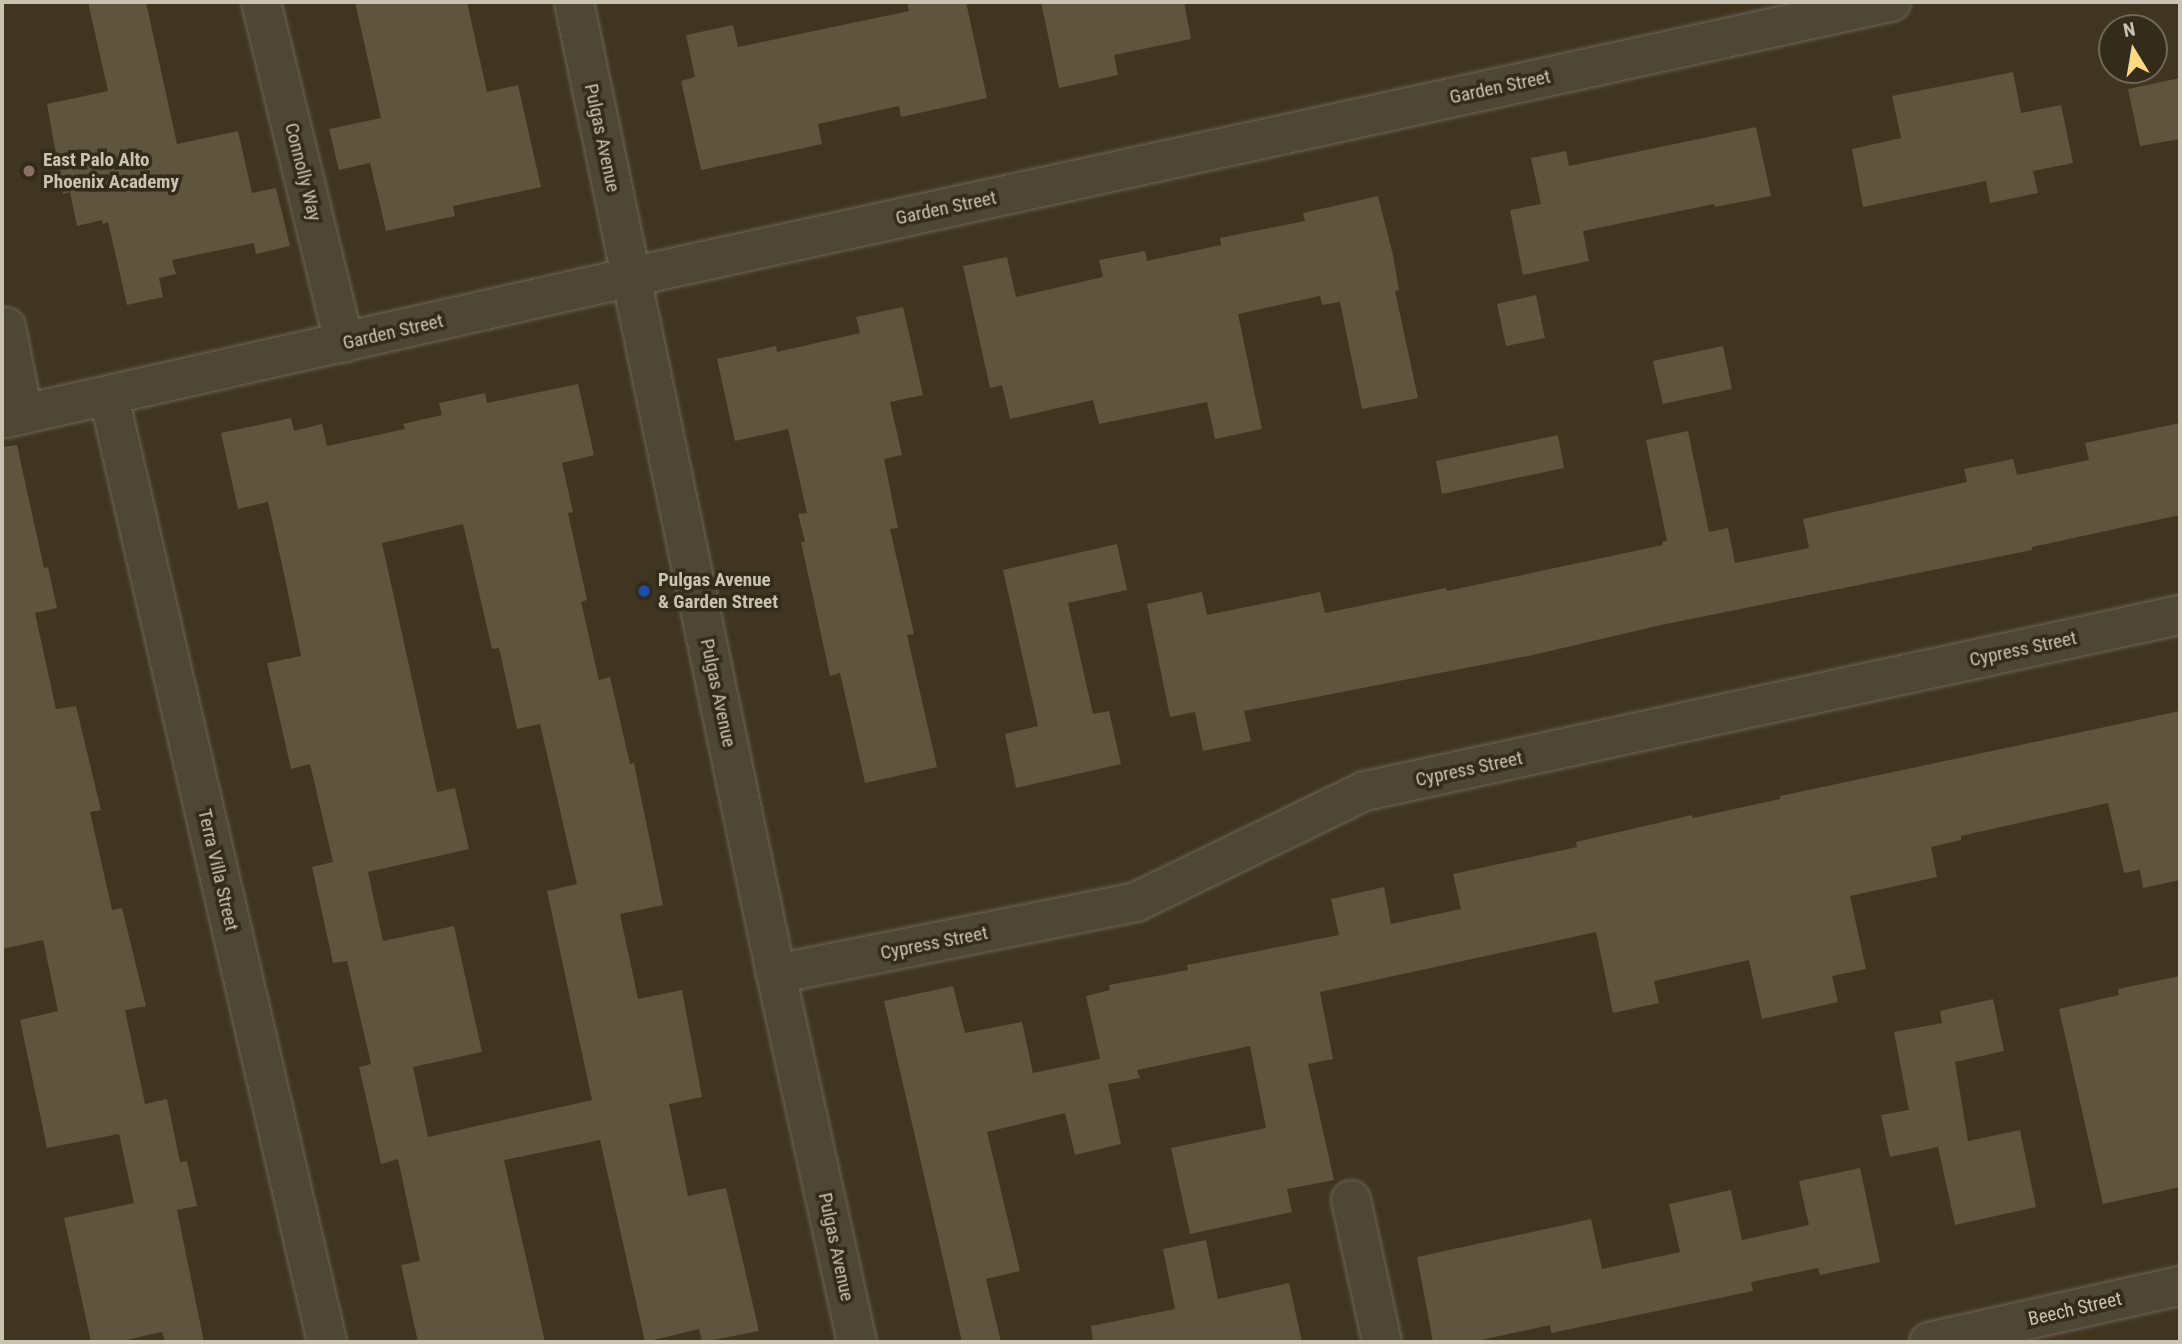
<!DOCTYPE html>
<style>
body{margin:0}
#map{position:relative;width:2182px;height:1344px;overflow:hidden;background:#3f3521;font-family:"Roboto Condensed",sans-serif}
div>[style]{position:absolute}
.building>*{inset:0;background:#5f543d}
.roads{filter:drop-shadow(0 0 2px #6d6554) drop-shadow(0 0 2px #6d6554)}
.minor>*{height:38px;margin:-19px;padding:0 19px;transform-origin:19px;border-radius:19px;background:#4f4736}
.dots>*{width:19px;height:19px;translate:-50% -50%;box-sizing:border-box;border:4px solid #342c1b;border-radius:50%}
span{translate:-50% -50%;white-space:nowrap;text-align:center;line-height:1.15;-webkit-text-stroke:7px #342c1b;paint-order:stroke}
.street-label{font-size:19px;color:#cac3b1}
.poi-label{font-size:19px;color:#cac3b1;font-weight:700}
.left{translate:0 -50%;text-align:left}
.frame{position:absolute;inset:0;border:4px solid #cac3b1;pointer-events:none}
.north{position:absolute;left:2098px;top:14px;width:70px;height:70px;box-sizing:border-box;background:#342c1b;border:2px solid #706857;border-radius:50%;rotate:349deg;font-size:19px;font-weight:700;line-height:28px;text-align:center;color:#cac3b1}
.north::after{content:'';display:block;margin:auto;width:24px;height:32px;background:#ffd982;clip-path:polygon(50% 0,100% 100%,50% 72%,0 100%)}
</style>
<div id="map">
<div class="building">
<i style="clip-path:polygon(88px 2px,146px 2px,177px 144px,238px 131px,252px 193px,276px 188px,290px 246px,256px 254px,254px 243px,172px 260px,176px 274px,159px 278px,163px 297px,127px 305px,108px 222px,103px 224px,102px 220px,77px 226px,70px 192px,63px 194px,47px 104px,108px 91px)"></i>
<i style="clip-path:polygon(355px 2px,467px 2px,487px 92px,518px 85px,541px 187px,453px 206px,455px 216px,386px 231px,370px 163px,339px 170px,329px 129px,381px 118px)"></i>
<i style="clip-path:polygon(907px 2px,966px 2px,987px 98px,901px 117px,899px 106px,818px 124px,822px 144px,701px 170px,681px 81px,695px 77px,686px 35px,733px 25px,738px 47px,909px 11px)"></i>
<i style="clip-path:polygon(1041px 2px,1184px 2px,1191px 39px,1114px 55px,1118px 75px,1059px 88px)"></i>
<i style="clip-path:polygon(2013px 72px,2021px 113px,2061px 105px,2073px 163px,2033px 171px,2038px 193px,1990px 203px,1986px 181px,1863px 207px,1852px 149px,1901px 138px,1892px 96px)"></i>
<i style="clip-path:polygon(2180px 78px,2180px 139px,2140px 146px,2128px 89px)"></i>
<i style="clip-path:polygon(1756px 127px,1771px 196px,1715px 207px,1714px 204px,1583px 231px,1589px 261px,1523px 275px,1510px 210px,1541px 204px,1531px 158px,1566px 151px,1569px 166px)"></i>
<i style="clip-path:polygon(1378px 196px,1393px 255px,1399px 290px,1395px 291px,1418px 398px,1362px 409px,1340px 302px,1322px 305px,1320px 296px,1238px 314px,1262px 429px,1215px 439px,1207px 402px,1099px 424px,1093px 400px,1010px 419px,1002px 385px,990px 388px,963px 266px,1007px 257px,1016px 297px,1103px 277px,1099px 260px,1145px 251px,1147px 261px,1221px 245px,1220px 238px,1305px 221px,1303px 213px)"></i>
<i style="clip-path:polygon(1536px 295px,1545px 338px,1506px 346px,1497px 304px)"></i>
<i style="clip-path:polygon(903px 307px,923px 395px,890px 402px,902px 455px,884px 459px,898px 528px,890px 529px,914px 634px,907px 635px,937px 767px,865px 783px,840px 673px,830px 676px,801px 542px,805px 542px,798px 514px,807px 513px,788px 429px,735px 441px,717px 359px,776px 346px,777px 352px,860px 333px,856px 317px)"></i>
<i style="clip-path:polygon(1723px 346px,1732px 389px,1663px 404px,1653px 361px)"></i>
<i style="clip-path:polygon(evenodd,578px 384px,594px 455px,562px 463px,573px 512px,568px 513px,587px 600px,581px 602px,599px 680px,610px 677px,630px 764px,634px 763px,663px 905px,620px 914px,638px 999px,682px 990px,702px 1097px,669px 1104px,688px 1196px,726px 1188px,759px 1331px,702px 1342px,699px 1329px,645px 1342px,600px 1140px,504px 1160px,545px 1342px,418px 1342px,401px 1265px,420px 1261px,398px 1159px,381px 1164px,359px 1067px,371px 1064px,347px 961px,333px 963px,312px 867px,333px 862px,310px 764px,291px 769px,267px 663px,301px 656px,286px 583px,268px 502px,238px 509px,221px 433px,291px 418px,294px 431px,322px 424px,327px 446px,405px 429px,403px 424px,442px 415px,439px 403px,485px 393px,487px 403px,578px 384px,463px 524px,492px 649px,499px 648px,517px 729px,540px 724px,577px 884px,547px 891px,592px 1100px,428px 1137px,413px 1067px,482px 1052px,454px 926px,383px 941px,368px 872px,469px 849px,455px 788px,437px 792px,382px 543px,463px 524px)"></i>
<i style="clip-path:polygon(2180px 423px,2180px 515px,2032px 547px,2032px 550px,1661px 625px,1533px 655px,1244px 711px,1251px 741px,1203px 751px,1195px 712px,1170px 717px,1147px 604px,1202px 592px,1207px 615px,1320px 592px,1325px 613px,1446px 588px,1447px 591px,1663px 545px,1662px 542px,1667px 541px,1646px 440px,1688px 431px,1709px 532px,1728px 528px,1735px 563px,1809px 548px,1803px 519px,1967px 482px,1964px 469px,2013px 459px,2017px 475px,2089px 460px,2085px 443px)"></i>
<i style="clip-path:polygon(1558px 435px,1564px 468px,1442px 494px,1436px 461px)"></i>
<i style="clip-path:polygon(17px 445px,44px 568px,48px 567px,57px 608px,35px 613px,56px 709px,76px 706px,101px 810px,90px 812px,112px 910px,122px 908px,146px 1006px,125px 1010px,145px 1104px,167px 1099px,180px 1162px,187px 1161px,197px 1206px,177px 1210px,204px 1342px,165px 1342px,162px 1332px,117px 1342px,91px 1342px,64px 1218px,134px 1203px,119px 1134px,47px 1148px,20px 1020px,58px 1011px,43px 940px,2px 949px,2px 447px)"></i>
<i style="clip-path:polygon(1117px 544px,1127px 590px,1068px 603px,1093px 714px,1109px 711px,1121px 764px,1016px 788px,1005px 734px,1038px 726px,1003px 570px)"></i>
<i style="clip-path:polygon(2180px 711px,2180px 880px,2143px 888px,2140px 870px,2124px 873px,2108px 803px,1961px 836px,1961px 840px,1931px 847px,1937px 877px,1850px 896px,1866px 969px,1832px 976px,1838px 1002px,1762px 1019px,1749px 960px,1654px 981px,1659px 1003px,1613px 1013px,1596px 932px,1320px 992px,1333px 1059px,1308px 1064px,1334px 1180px,1287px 1189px,1292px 1212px,1190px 1234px,1171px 1148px,1266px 1128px,1250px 1046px,1137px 1070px,1140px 1078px,1108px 1084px,1121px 1144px,1075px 1155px,1065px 1113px,987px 1132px,1020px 1271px,986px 1279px,1001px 1342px,962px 1342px,884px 1001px,953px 986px,965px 1033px,1022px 1022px,1033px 1073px,1100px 1059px,1086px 996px,1110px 990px,1109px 985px,1188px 970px,1187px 965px,1339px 935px,1331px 899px,1384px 887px,1391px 924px,1461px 909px,1453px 874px,1577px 847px,1576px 842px,1692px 815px,1693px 818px,1780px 799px,1780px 796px)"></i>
<i style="clip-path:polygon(2180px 976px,2180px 1187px,2103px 1204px,2059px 1009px,2119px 995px,2118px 989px)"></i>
<i style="clip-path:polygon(1993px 999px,2004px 1051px,1955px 1062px,1968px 1141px,2020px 1130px,2036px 1207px,1955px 1225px,1938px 1147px,1890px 1157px,1881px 1115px,1909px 1110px,1894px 1032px,1942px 1023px,1940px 1011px)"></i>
<i style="clip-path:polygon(1860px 1168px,1880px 1262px,1820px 1275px,1818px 1268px,1751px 1282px,1753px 1291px,1551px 1333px,1550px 1325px,1472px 1342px,1433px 1342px,1417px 1257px,1591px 1219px,1602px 1269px,1680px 1252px,1669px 1204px,1731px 1190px,1742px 1240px,1809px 1225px,1799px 1181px)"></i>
<i style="clip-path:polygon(1206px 1240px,1218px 1299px,1289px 1283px,1302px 1342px,1093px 1342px,1091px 1326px,1175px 1309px,1163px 1249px)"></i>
</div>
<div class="roads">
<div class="minor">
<i style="left:261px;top:2px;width:351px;rotate:76.3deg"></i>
<i style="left:574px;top:2px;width:993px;rotate:78.26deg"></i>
<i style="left:776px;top:974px;width:377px;rotate:77.6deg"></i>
<i style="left:6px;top:327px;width:89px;rotate:78.9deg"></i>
<i style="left:109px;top:397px;width:970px;rotate:77.01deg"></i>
<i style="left:2px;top:419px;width:682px;rotate:-12.71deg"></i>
<i style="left:667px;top:269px;width:1253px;rotate:-12.31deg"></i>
<i style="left:776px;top:974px;width:367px;rotate:-11.3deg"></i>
<i style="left:1136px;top:902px;width:254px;rotate:-25.9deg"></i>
<i style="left:1365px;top:791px;width:834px;rotate:-12.19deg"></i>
<i style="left:1351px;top:1200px;width:145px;rotate:77.7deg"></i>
<i style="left:1929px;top:1342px;width:257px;rotate:-12.6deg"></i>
</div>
</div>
<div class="dots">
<i style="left:29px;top:171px;background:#8d6e63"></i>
<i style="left:644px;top:591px;background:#1a4fb4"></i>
</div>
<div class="street-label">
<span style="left:1500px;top:87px;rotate:-12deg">Garden Street</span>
<span style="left:602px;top:138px;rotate:78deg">Pulgas Avenue</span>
<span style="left:303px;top:172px;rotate:76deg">Connolly Way</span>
<span style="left:946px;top:208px;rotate:-12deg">Garden Street</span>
<span style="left:393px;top:332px;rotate:-13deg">Garden Street</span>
<span style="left:2023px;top:649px;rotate:-12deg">Cypress Street</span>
<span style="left:718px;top:693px;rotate:78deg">Pulgas Avenue</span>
<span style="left:1469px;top:769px;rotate:-12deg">Cypress Street</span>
<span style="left:218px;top:870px;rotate:77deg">Terra Villa Street</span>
<span style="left:934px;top:943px;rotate:-11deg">Cypress Street</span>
<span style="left:836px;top:1247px;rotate:78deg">Pulgas Avenue</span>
<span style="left:2075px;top:1309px;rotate:-13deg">Beech Street</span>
</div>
<div class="poi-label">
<span class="left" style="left:43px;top:171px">East Palo Alto<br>Phoenix Academy</span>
<span class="left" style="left:658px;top:591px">Pulgas Avenue<br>&amp; Garden Street</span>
</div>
<div class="frame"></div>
<div class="north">N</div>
</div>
